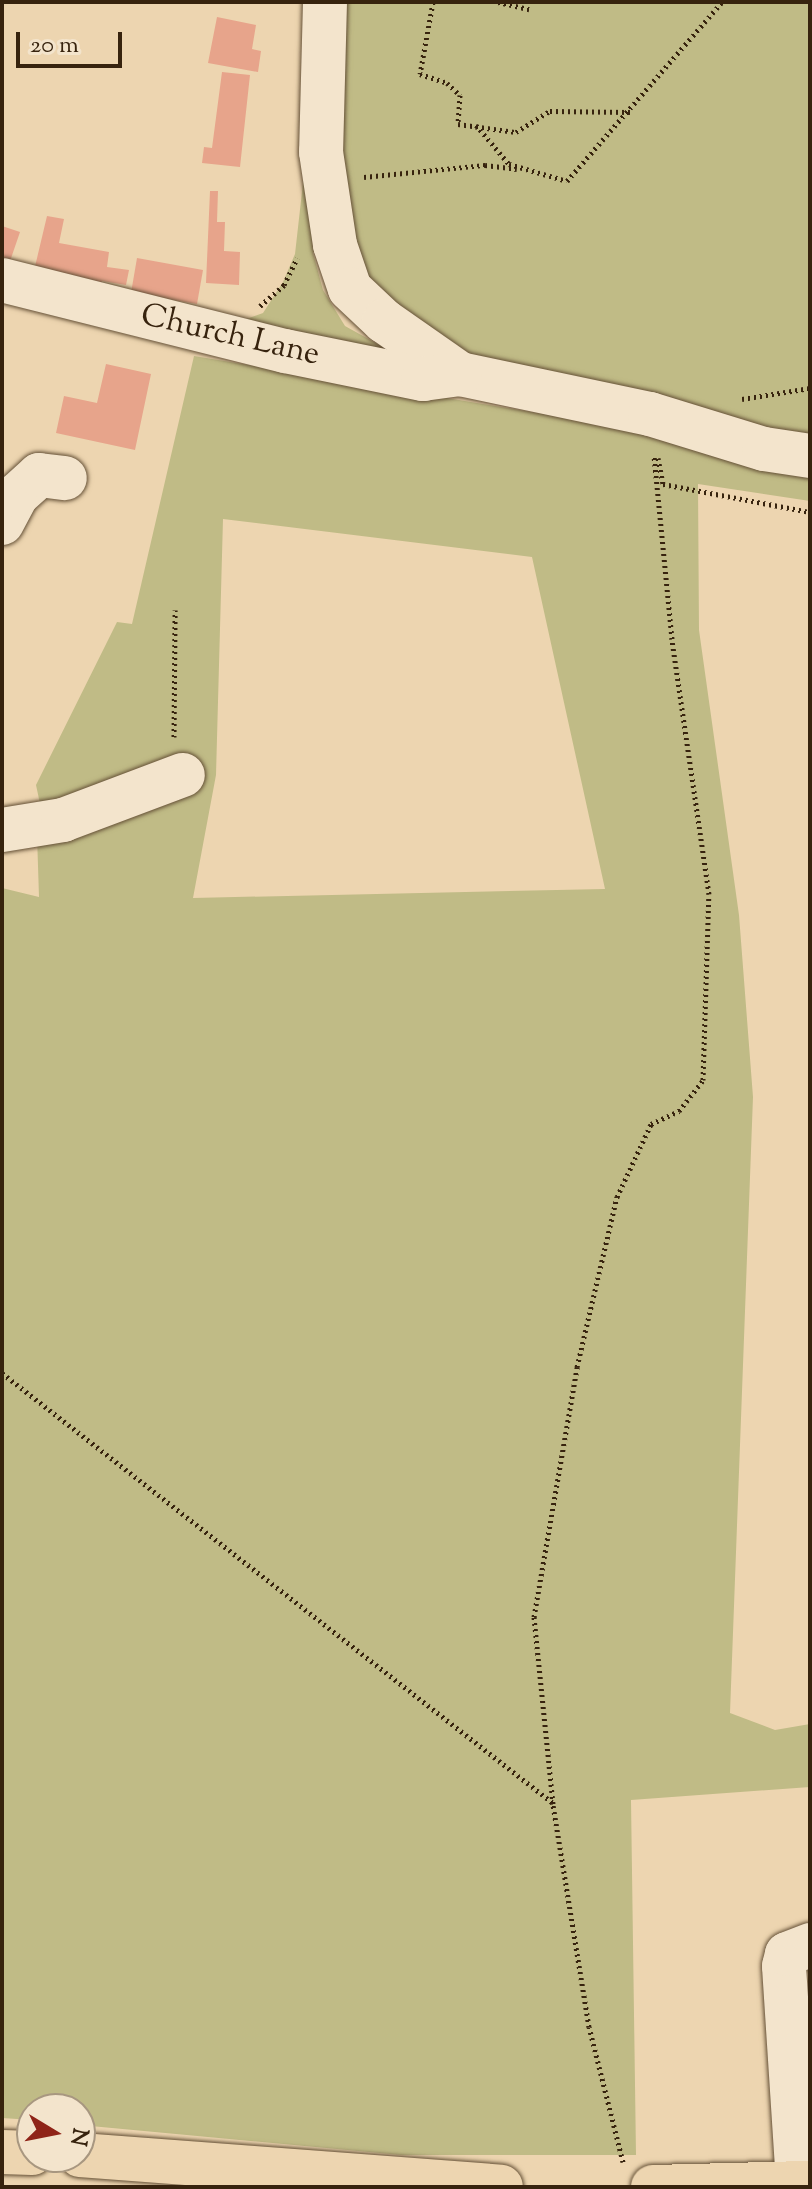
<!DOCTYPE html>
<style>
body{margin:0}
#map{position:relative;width:812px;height:2189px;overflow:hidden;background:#edd5b0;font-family:"Sorts Mill Goudy",serif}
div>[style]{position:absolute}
.green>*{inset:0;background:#c0bb86}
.building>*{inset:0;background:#e7a48b}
.path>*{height:5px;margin-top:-2.5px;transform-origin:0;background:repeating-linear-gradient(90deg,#37230e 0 2px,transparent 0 6px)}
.roads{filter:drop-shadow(0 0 2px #645036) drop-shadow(0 0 2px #645036)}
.minor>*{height:44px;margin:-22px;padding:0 22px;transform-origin:22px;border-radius:22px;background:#f3e4cc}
.highway>*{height:44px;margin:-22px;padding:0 22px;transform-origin:22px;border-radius:22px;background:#edd5b0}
span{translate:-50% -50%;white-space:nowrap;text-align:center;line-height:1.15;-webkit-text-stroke:6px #f3e4cc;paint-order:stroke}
.street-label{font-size:32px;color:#37230e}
.frame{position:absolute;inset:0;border:4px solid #37230e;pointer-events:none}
.north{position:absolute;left:16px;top:2093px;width:80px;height:80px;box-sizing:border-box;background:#f3e4cc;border:2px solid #a89780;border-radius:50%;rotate:100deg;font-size:22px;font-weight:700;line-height:32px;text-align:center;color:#37230e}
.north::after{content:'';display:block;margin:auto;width:28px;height:36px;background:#8f2418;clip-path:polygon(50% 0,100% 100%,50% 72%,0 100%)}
.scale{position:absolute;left:16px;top:32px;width:106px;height:36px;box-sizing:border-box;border:4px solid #37230e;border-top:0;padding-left:10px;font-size:24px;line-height:28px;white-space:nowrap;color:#37230e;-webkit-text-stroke:6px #f3e4cc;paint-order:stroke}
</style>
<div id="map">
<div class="green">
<i style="clip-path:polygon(344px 2px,810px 2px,810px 441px,472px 359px,369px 285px,342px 202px)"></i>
<i style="clip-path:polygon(304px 174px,320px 242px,313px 253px,323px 290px,345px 326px,408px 361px,219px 329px,263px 313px,283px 282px,295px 254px)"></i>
<i style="clip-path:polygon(evenodd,194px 356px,574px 419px,810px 470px,810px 501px,698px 484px,699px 630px,739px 915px,753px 1097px,730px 1713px,775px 1730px,810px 1724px,810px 1787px,631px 1800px,636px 2155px,401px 2155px,80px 2125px,80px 2109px,32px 2109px,32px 2120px,2px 2118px,2px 888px,39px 897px,37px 835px,42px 813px,36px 785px,117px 622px,132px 624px,194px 356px,223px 519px,532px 557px,605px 889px,193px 898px,216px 775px,223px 519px)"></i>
</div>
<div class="building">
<i style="clip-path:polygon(217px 17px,256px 25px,252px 49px,261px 51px,258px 72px,208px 63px)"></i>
<i style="clip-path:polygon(222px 72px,250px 75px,240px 167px,202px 163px,204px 147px,212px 148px)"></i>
<i style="clip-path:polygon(210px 191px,218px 191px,217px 222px,225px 222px,224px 251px,240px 252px,239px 285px,206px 283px)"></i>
<i style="clip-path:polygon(47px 216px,64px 219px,59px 243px,109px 252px,107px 267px,129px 270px,126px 285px,102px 281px,101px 286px,33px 275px)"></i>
<i style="clip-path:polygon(2px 226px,20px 232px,8px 267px,2px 265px)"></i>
<i style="clip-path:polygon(137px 258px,203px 270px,197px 304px,131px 293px)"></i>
<i style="clip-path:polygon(106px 364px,151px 374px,135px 450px,56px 433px,64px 396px,97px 403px)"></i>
</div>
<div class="path">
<i style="left:433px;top:2px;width:73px;rotate:100.2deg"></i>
<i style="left:420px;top:74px;width:28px;rotate:18deg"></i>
<i style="left:447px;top:83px;width:18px;rotate:43deg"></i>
<i style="left:460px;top:95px;width:29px;rotate:94deg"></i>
<i style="left:458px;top:124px;width:59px;rotate:7.9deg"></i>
<i style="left:516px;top:132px;width:40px;rotate:-32deg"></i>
<i style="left:550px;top:111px;width:80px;rotate:0.7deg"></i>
<i style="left:498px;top:2px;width:32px;rotate:13deg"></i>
<i style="left:476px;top:125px;width:51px;rotate:49.8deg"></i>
<i style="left:509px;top:164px;width:60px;rotate:16.3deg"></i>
<i style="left:567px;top:181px;width:237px;rotate:-49.1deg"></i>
<i style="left:364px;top:177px;width:122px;rotate:-5.7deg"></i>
<i style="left:485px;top:165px;width:32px;rotate:7deg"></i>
<i style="left:260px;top:306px;width:32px;rotate:-41deg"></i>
<i style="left:284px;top:285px;width:30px;rotate:-64deg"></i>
<i style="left:742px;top:399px;width:69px;rotate:-9.2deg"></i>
<i style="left:658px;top:458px;width:26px;rotate:79deg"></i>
<i style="left:663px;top:484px;width:150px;rotate:10.8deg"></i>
<i style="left:174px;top:737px;width:127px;rotate:-89.5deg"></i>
<i style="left:2px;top:1373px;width:699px;rotate:37.97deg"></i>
<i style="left:623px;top:2162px;width:139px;rotate:-104.1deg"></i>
<i style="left:589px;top:2027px;width:226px;rotate:-99.2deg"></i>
<i style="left:553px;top:1804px;width:188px;rotate:-95.8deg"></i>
<i style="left:534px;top:1617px;width:254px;rotate:-80.2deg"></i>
<i style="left:577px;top:1367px;width:175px;rotate:-76.8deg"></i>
<i style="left:617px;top:1197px;width:81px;rotate:-65deg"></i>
<i style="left:651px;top:1124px;width:31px;rotate:-25deg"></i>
<i style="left:679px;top:1111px;width:39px;rotate:-52deg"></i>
<i style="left:703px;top:1080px;width:186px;rotate:-88.2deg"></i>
<i style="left:709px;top:894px;width:258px;rotate:-98.3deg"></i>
<i style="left:672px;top:639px;width:185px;rotate:-95.6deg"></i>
</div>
<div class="roads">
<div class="minor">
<i style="left:325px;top:2px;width:150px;rotate:91.5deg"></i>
<i style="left:321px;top:152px;width:94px;rotate:81.4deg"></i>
<i style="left:335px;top:245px;width:46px;rotate:71.2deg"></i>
<i style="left:350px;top:289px;width:47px;rotate:43.3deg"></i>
<i style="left:384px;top:321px;width:93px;rotate:34.9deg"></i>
<i style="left:460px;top:374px;width:194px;rotate:11.9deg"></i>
<i style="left:650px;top:414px;width:119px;rotate:17.1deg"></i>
<i style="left:764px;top:449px;width:47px;rotate:8.7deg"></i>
<i style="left:2px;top:280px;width:292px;rotate:14.1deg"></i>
<i style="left:285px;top:351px;width:141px;rotate:11.5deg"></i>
<i style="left:423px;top:379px;width:37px;rotate:-8deg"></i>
<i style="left:2px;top:523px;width:32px;rotate:-62deg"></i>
<i style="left:17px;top:495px;width:30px;rotate:-42deg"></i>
<i style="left:39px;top:475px;width:26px;rotate:7deg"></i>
<i style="left:2px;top:830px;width:62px;rotate:-9.3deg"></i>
<i style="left:63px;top:820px;width:128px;rotate:-20.6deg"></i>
<i style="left:798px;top:2183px;width:217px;rotate:-93.7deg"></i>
<i style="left:784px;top:1966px;width:12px;rotate:-76deg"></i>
<i style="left:787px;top:1954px;width:25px;rotate:-21deg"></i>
</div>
<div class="highway">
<i style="left:2px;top:2152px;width:30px;rotate:2deg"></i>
<i style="left:80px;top:2155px;width:422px;rotate:4.3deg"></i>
<i style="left:653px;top:2187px;width:157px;rotate:-1.5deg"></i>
</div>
</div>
<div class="street-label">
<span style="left:230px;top:336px;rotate:13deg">Church Lane</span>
</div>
<div class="frame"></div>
<div class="north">N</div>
<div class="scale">20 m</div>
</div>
